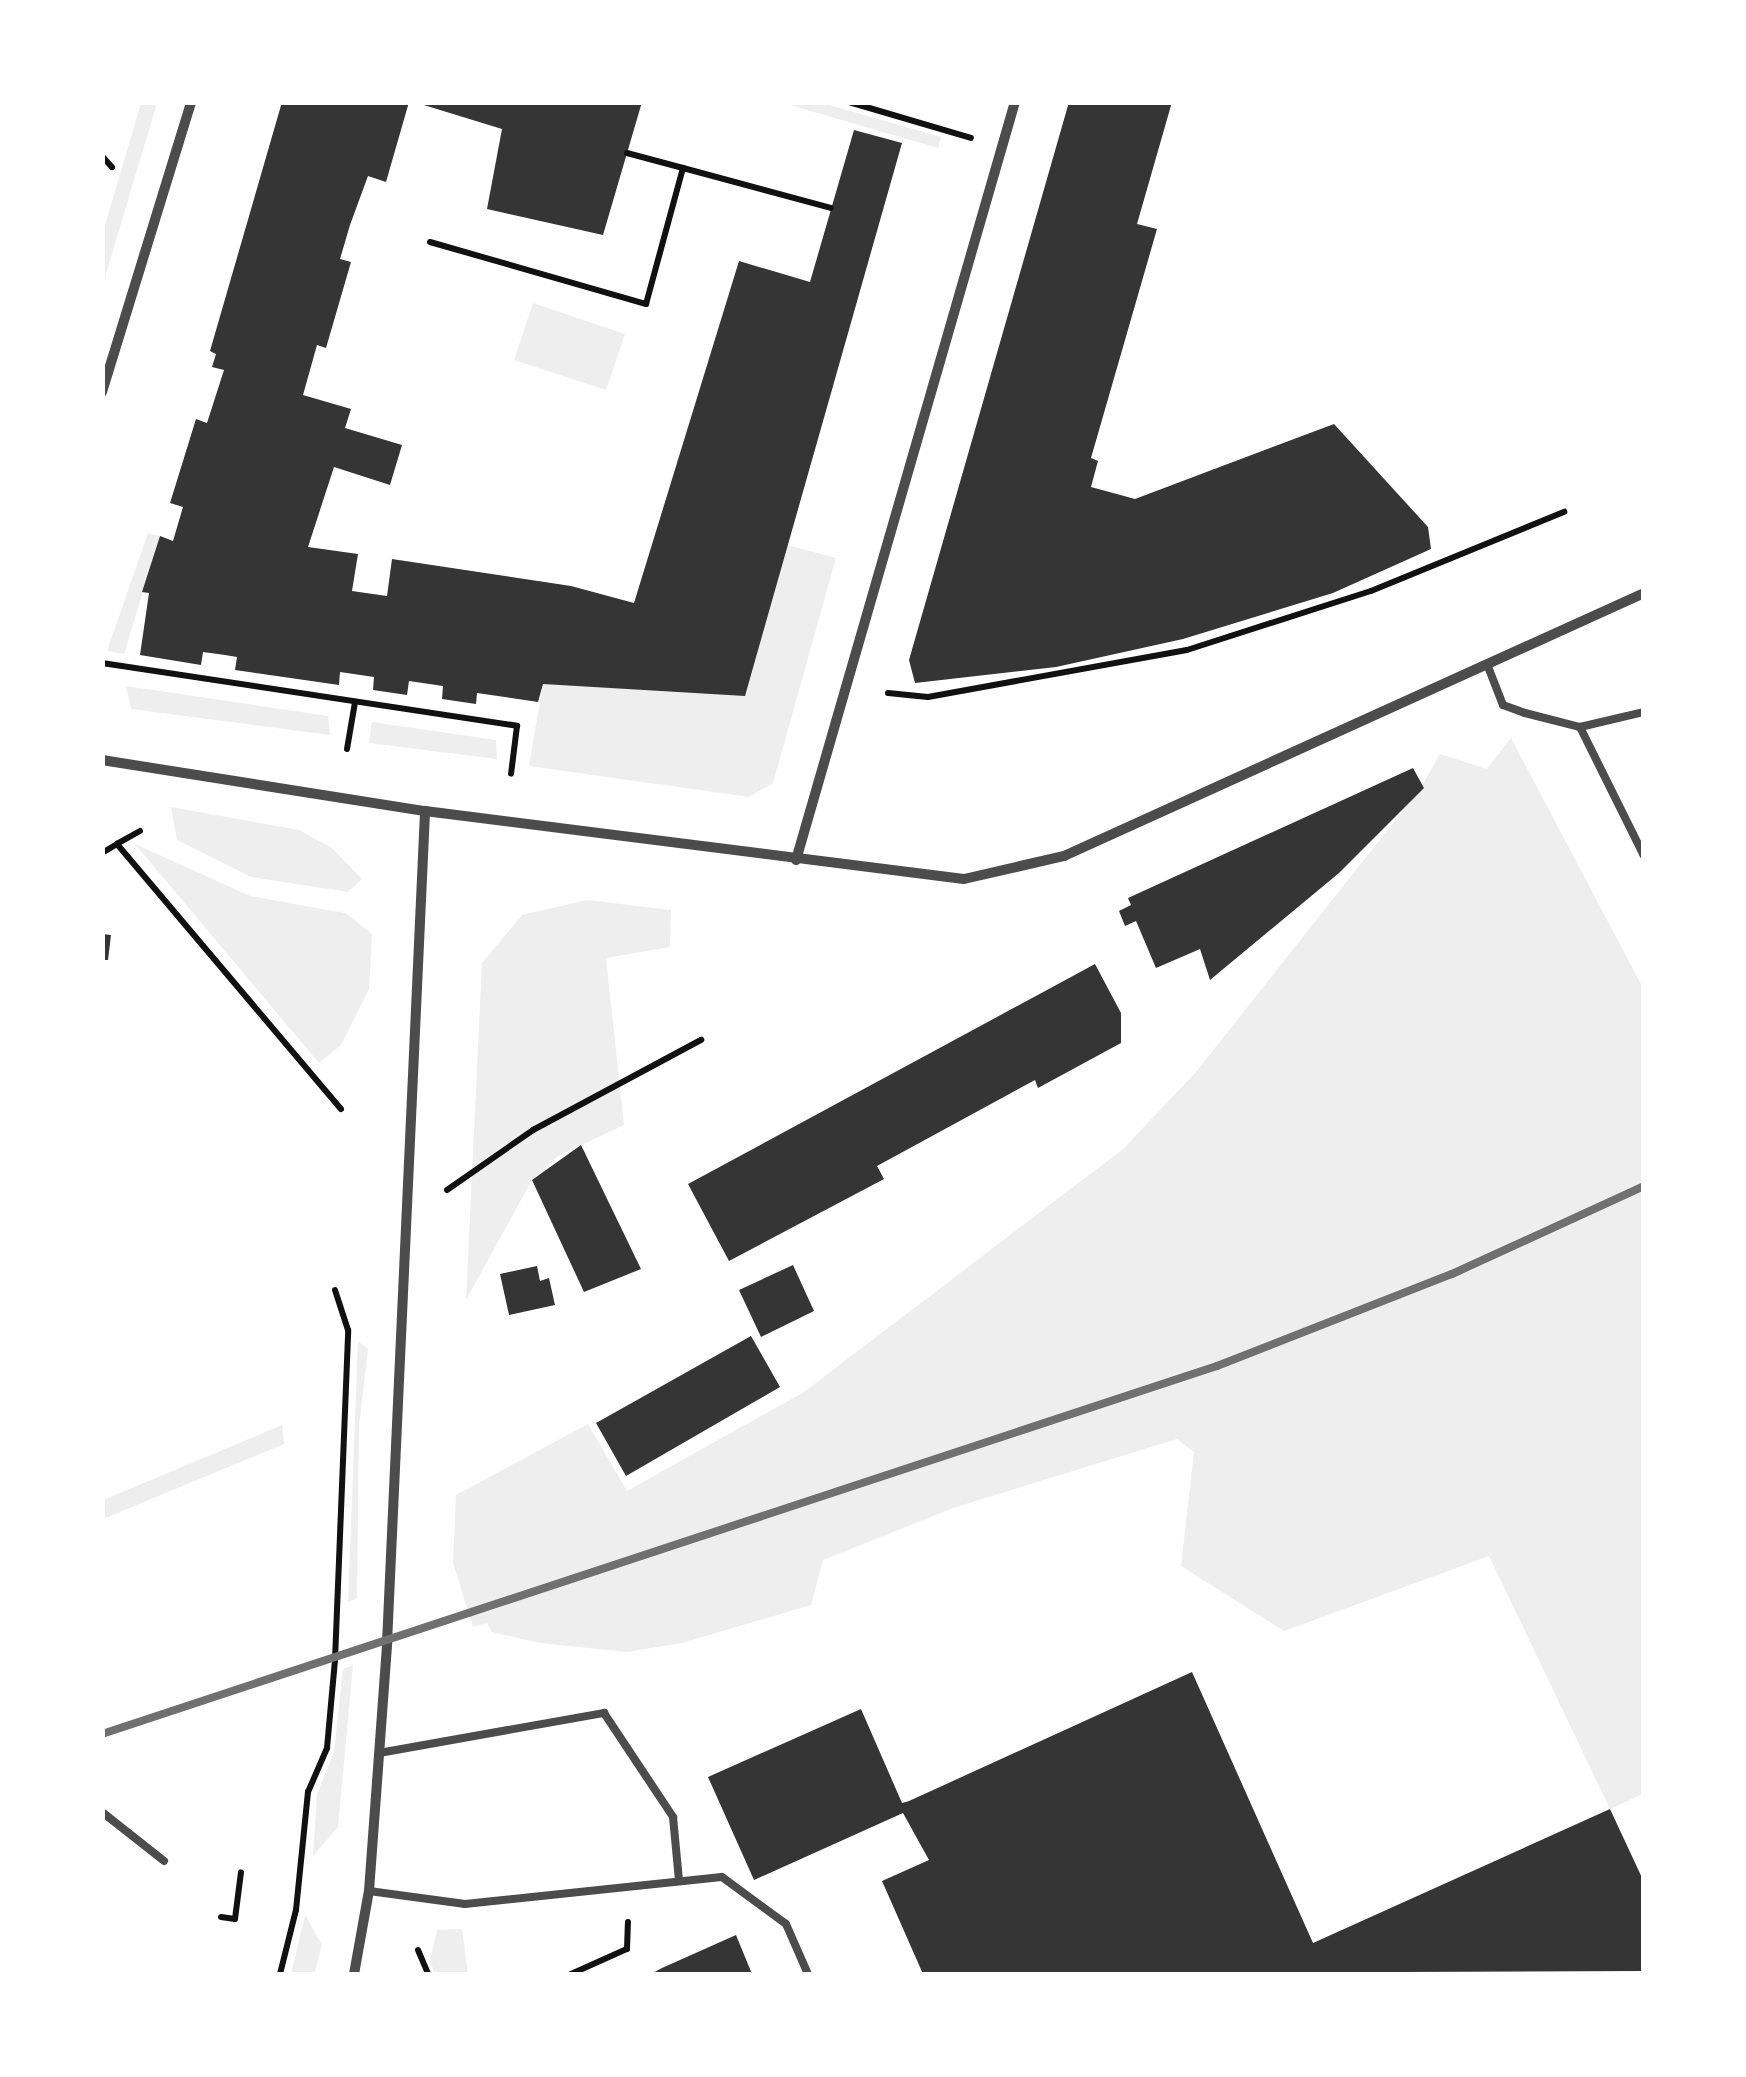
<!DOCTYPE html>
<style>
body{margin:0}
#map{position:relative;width:1746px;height:2077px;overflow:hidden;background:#fff;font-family:Montserrat,sans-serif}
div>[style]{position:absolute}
.green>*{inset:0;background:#eee}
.building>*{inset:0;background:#353535}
.path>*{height:6px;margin:-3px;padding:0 3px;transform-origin:3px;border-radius:3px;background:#111}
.service>*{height:8px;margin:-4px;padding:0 4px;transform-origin:4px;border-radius:4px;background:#4c4c4c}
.minor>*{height:10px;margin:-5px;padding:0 5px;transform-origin:5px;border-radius:5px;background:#4c4c4c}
.rail>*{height:8px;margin:-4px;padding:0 4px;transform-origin:4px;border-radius:4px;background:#707070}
span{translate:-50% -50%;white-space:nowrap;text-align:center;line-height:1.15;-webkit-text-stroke:10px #fff;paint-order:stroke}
.frame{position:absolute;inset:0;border:105px solid #fff;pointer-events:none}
</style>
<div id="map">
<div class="green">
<i style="clip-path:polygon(141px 103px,157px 103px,103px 284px,103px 232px)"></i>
<i style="clip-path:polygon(783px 103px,822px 103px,941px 137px,938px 148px)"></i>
<i style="clip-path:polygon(533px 303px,625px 334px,606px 390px,514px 360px)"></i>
<i style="clip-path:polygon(148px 533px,160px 536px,124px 654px,107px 651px)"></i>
<i style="clip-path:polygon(787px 545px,836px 558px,773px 783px,749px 797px,529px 766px,543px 684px)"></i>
<i style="clip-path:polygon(126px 686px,328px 716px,330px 735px,131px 709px)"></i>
<i style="clip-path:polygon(372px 722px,496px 740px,497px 759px,369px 743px)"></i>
<i style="clip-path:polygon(1511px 738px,1643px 988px,1643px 1794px,1610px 1809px,1489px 1556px,1284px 1631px,1181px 1566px,1194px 1452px,1177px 1439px,953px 1508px,823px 1560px,811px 1605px,682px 1643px,627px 1652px,540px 1643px,492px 1632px,487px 1623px,473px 1627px,453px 1563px,456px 1495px,588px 1424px,627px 1491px,804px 1392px,1123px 1149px,1196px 1072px,1420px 789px,1440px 754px,1487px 769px)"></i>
<i style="clip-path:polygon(171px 807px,299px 830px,332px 848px,362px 879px,348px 892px,251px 877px,177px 840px)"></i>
<i style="clip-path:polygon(135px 844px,250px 896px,345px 913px,372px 934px,369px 989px,341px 1045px,319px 1063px)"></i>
<i style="clip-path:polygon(587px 900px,671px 910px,670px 947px,606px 958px,624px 1125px,558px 1156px,532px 1180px,466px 1300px,482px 963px,522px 915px)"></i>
<i style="clip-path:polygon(358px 1341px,368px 1349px,359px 1426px,357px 1598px,348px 1602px)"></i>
<i style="clip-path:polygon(282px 1425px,284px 1444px,103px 1519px,103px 1500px)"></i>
<i style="clip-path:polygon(353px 1665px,338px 1827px,313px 1856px,317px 1794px,334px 1752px,343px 1669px)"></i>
<i style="clip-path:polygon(305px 1915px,322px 1945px,314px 1974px,291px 1974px)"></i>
<i style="clip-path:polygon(462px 1929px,468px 1974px,435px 1974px,430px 1961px,437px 1930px)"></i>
</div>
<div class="building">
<i style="clip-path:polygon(282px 102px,409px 102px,386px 182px,368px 176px,350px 225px,340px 259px,351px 262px,326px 348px,317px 345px,303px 395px,351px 409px,345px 428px,402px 445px,390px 485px,334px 467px,308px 547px,358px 554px,352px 591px,387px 596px,392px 559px,571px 586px,634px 603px,739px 261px,810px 282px,854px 130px,902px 143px,745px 696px,543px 684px,538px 702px,477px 693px,476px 704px,442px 699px,443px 686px,409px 681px,407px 695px,373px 690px,374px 677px,340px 672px,339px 685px,235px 670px,237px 657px,225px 655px,203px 652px,201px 665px,140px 655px,149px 593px,142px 592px,160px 536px,173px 541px,183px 507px,170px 503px,196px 419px,207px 423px,224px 370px,212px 367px,216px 354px,210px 351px)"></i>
<i style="clip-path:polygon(414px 102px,642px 102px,603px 235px,487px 209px,502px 129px)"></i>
<i style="clip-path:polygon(1069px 102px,1172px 102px,1137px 224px,1157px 229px,1091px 458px,1098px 461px,1091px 487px,1135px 499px,1334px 424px,1428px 527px,1431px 549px,1333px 593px,1183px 639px,1056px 667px,915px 683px,909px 660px)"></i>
<i style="clip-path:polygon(1413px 768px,1424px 788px,1339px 873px,1210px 980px,1200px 949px,1156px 968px,1136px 921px,1125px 926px,1119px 911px,1131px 905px,1128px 898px)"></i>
<i style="clip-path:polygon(102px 934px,111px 935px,108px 960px,102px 960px)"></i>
<i style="clip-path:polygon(1095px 964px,1121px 1013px,1121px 1043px,1038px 1088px,1035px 1080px,877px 1166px,884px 1179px,729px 1261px,688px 1184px)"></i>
<i style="clip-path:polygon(581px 1145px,641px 1269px,584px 1292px,532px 1180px)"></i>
<i style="clip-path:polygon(793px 1265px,814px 1311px,761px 1337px,739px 1290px)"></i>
<i style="clip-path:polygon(537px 1266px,540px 1281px,549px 1278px,555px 1305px,509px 1315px,500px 1274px)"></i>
<i style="clip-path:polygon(751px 1336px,780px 1387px,626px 1476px,596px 1423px)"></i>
<i style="clip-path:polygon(1192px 1672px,1313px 1943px,1610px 1809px,1644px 1882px,1644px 1971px,923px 1974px,882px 1881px,929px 1860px,903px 1813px,754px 1880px,708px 1777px,861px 1709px,902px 1803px,909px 1801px)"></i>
<i style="clip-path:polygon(736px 1935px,752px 1974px,651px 1974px,662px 1968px)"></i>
</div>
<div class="path">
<i style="left:849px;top:102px;width:127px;rotate:16.4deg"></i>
<i style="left:102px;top:156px;width:15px;rotate:48deg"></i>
<i style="left:683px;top:168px;width:153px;rotate:15.1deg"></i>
<i style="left:430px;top:242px;width:225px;rotate:16deg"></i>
<i style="left:646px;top:304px;width:141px;rotate:-74.8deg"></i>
<i style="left:683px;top:168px;width:58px;rotate:-165deg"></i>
<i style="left:102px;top:663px;width:420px;rotate:8.6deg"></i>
<i style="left:517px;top:726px;width:48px;rotate:97.1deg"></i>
<i style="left:888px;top:693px;width:40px;rotate:5.7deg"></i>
<i style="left:928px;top:697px;width:263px;rotate:-10.3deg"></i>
<i style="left:1187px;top:650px;width:193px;rotate:-17.8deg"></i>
<i style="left:1371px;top:591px;width:209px;rotate:-22.3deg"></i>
<i style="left:347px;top:749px;width:48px;rotate:-80.3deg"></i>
<i style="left:140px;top:831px;width:26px;rotate:151deg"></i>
<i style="left:117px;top:844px;width:347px;rotate:49.8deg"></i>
<i style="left:102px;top:853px;width:17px;rotate:-31deg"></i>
<i style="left:447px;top:1190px;width:105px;rotate:-34.9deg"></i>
<i style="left:533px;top:1130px;width:191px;rotate:-28.2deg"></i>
<i style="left:221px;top:1917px;width:14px;rotate:8deg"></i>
<i style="left:235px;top:1919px;width:47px;rotate:-82.7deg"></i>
<i style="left:418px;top:1950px;width:26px;rotate:67deg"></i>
<i style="left:280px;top:1974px;width:66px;rotate:-76deg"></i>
<i style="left:296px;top:1910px;width:119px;rotate:-84.2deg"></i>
<i style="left:308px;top:1792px;width:48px;rotate:-66.6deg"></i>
<i style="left:327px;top:1748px;width:88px;rotate:-84.8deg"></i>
<i style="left:335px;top:1660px;width:330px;rotate:-87.7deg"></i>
<i style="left:348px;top:1330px;width:42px;rotate:-108deg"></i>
<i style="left:571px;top:1974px;width:61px;rotate:-24.1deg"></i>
<i style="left:627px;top:1949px;width:27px;rotate:-88deg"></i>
</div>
<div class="service">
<i style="left:1487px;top:664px;width:44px;rotate:68.7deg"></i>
<i style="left:1503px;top:705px;width:23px;rotate:20deg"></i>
<i style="left:1525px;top:713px;width:57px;rotate:14.3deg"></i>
<i style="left:1580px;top:727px;width:66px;rotate:-13.2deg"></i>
<i style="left:1580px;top:727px;width:144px;rotate:63.6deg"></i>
<i style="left:379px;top:1753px;width:229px;rotate:-10.1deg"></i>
<i style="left:604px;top:1713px;width:125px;rotate:56.4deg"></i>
<i style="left:673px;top:1817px;width:63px;rotate:84.6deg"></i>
<i style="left:102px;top:1812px;width:79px;rotate:38.3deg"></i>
<i style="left:369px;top:1891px;width:97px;rotate:7.7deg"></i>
<i style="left:465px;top:1904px;width:258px;rotate:-6deg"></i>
<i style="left:722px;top:1877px;width:79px;rotate:36.3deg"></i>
<i style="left:786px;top:1924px;width:55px;rotate:66.3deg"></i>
</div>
<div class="minor">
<i style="left:102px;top:392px;width:303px;rotate:-72.9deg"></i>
<i style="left:102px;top:760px;width:327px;rotate:9deg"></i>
<i style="left:425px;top:811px;width:543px;rotate:7.19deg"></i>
<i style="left:964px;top:879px;width:103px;rotate:-13deg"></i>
<i style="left:1064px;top:856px;width:637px;rotate:-24.39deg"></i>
<i style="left:796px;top:860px;width:789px;rotate:-73.89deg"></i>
<i style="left:354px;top:1974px;width:84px;rotate:-79.8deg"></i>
<i style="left:369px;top:1891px;width:249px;rotate:-85.8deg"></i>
<i style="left:387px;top:1643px;width:833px;rotate:-87.38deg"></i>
</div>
<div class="rail">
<i style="left:102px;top:1734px;width:1174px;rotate:-18.27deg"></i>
<i style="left:1217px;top:1366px;width:252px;rotate:-21.4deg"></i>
<i style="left:1452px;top:1274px;width:211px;rotate:-24.6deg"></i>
</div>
<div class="frame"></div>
</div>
